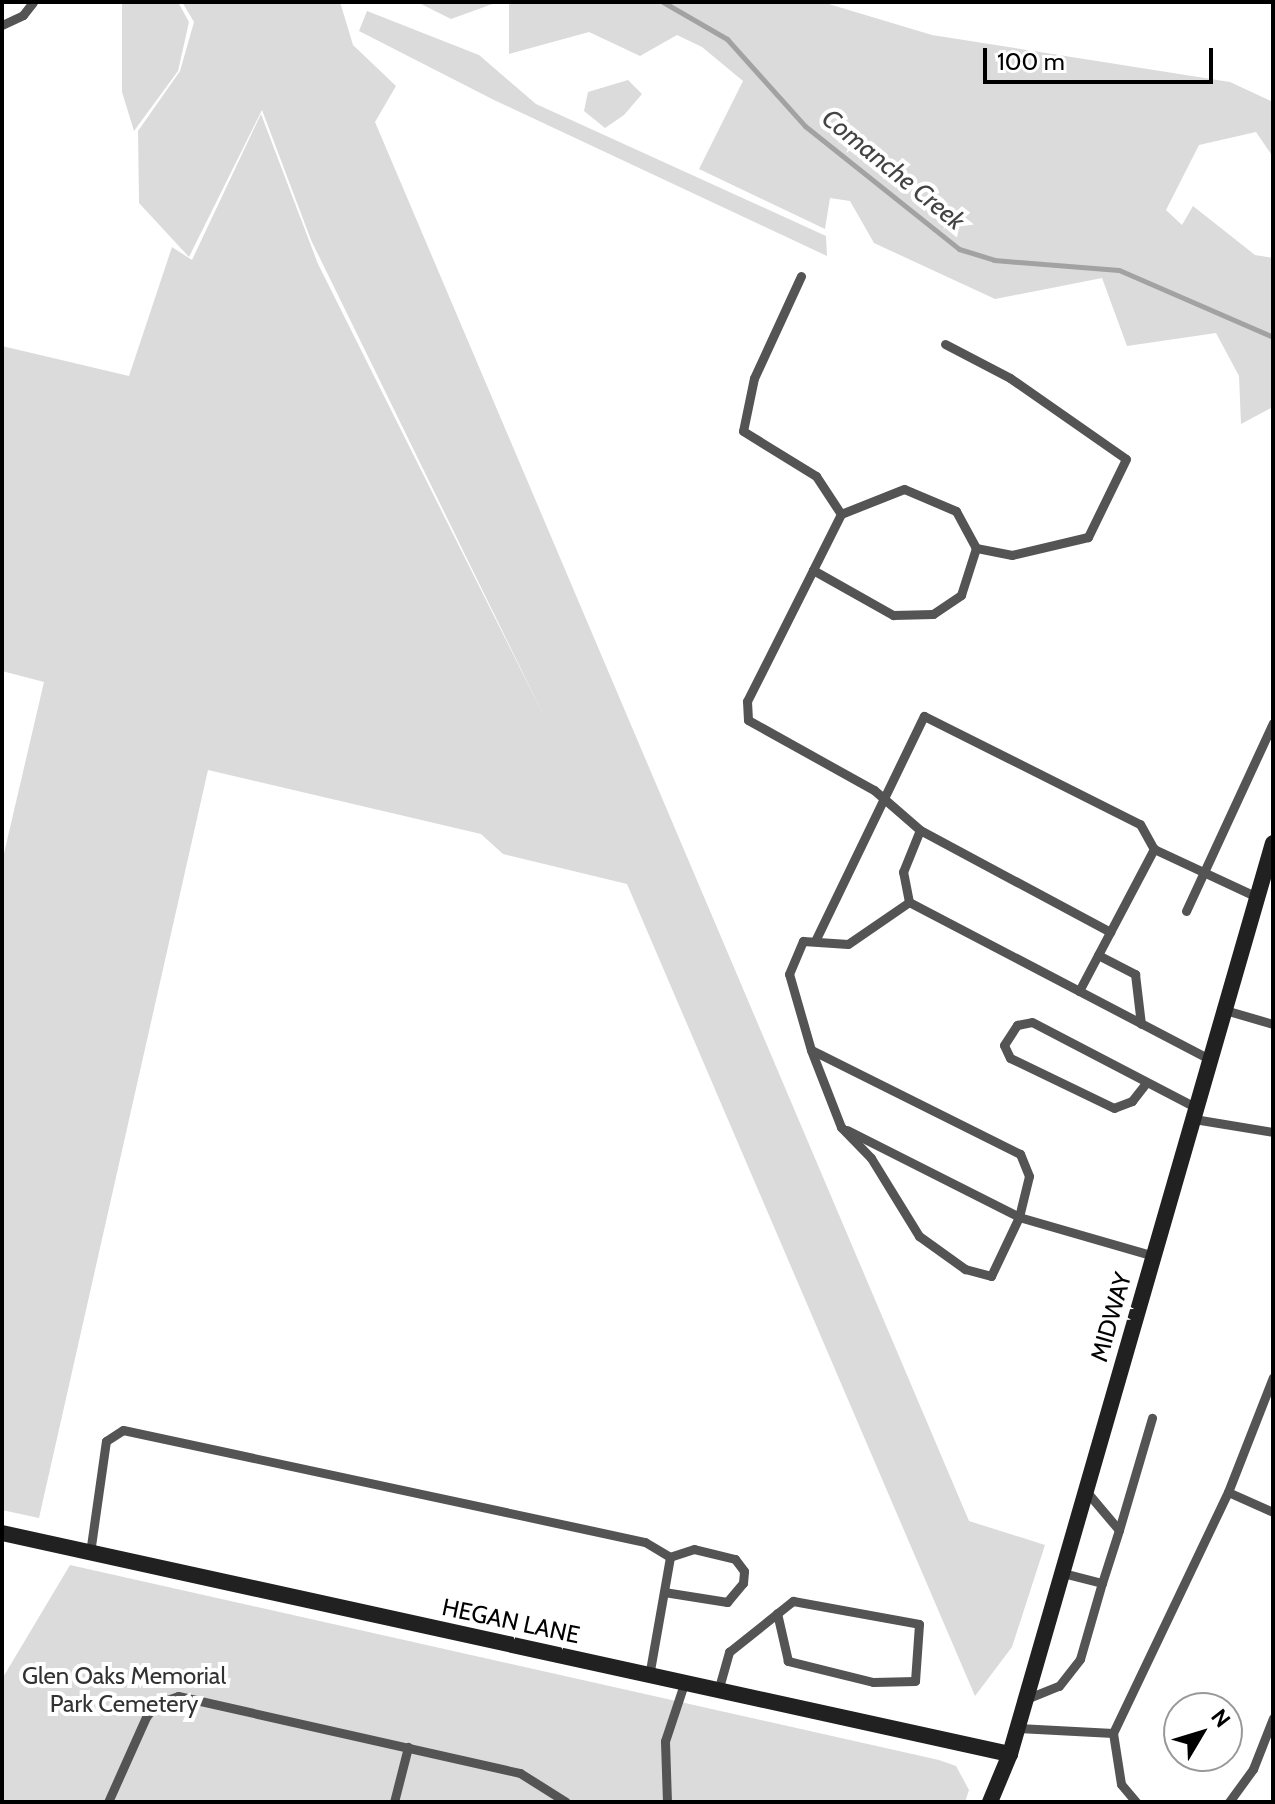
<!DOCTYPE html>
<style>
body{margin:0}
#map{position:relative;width:1275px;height:1804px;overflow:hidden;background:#fff;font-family:Cabin,sans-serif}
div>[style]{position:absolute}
.green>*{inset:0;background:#dbdbdb}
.stream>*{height:5px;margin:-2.5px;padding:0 2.5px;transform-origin:2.5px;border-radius:2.5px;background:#a2a2a2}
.lane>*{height:9px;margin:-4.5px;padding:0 4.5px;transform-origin:4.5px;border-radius:4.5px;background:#545454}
.secondary>*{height:16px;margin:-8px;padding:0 8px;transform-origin:8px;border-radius:8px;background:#212121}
span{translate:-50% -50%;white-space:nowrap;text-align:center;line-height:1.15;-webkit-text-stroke:8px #fff;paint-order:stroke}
.street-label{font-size:24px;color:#000}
.park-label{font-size:24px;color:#323232}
.water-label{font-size:26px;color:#434343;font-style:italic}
.frame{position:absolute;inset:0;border:4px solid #000;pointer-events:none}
.north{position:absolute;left:1163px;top:1692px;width:80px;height:80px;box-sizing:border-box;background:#fff;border:2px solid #999;border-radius:50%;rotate:52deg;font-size:22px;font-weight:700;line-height:32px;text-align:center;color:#000}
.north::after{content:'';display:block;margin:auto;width:28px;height:36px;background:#000;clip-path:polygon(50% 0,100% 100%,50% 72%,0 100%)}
.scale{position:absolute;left:983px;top:48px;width:230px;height:36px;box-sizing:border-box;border:4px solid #000;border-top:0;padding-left:10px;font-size:24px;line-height:28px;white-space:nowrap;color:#000;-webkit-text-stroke:6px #fff;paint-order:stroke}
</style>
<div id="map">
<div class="green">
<i style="clip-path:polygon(122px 2px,178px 2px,189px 22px,178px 71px,134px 131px,122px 92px)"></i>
<i style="clip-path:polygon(182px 2px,340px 2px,353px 45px,396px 86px,375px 122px,969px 1521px,1045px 1545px,1012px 1647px,975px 1696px,627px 884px,503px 854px,481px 834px,208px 770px,39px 1518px,2px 1510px,2px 862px,44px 682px,2px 671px,2px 346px,129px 376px,172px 247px,192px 260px,261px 114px,318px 264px,546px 720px,311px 240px,262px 110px,189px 257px,139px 203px,138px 131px,180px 71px,194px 22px)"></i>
<i style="clip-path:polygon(417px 2px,498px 2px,451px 19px)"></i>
<i style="clip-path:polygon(509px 2px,822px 2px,932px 35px,1230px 82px,1273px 102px,1273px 157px,1256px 132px,1199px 145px,1166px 210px,1182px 225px,1193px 206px,1255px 255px,1273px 258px,1273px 407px,1241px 424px,1239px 376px,1216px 333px,1127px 346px,1102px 278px,995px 299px,874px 243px,850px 201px,830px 198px,825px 229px,699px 169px,743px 81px,702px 47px,677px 35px,640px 56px,589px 32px,509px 54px)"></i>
<i style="clip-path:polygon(367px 11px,479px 55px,536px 104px,826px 236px,827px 256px,494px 100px,359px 31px)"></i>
<i style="clip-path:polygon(628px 80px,642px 94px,624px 115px,605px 128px,584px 111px,588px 92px)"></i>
<i style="clip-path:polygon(70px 1565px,939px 1760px,956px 1766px,969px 1790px,965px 1802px,2px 1802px,2px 1679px)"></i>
</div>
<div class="stream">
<i style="left:663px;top:2px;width:74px;rotate:30deg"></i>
<i style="left:727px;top:39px;width:117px;rotate:48.1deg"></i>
<i style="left:805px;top:126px;width:197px;rotate:38.6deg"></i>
<i style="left:959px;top:249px;width:37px;rotate:17deg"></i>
<i style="left:994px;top:260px;width:125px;rotate:4.6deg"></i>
<i style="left:1119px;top:270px;width:168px;rotate:23.5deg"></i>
</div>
<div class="lane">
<i style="left:2px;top:25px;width:23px;rotate:-25deg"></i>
<i style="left:23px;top:15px;width:16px;rotate:-52deg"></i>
<i style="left:801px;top:276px;width:112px;rotate:114.7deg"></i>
<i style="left:754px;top:378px;width:54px;rotate:101.7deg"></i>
<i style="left:743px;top:431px;width:86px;rotate:31.7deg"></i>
<i style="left:816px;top:476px;width:45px;rotate:56.7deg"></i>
<i style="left:945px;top:344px;width:73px;rotate:27.6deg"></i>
<i style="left:1010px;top:378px;width:141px;rotate:34.9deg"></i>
<i style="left:1126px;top:459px;width:87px;rotate:116deg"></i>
<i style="left:1088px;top:537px;width:78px;rotate:166.7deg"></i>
<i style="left:1012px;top:555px;width:37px;rotate:-169deg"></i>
<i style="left:813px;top:570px;width:92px;rotate:29.4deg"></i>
<i style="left:893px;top:615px;width:40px;rotate:-1.4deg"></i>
<i style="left:933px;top:614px;width:34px;rotate:-34deg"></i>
<i style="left:961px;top:595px;width:49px;rotate:-72.3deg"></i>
<i style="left:976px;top:548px;width:42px;rotate:-118.4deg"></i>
<i style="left:956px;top:511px;width:56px;rotate:-157.1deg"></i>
<i style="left:904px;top:489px;width:68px;rotate:158.4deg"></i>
<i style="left:841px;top:514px;width:63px;rotate:116.6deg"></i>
<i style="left:813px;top:570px;width:147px;rotate:116.7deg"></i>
<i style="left:747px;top:701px;width:19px;rotate:87deg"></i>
<i style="left:748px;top:720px;width:144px;rotate:29.1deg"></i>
<i style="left:874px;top:790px;width:61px;rotate:41deg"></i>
<i style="left:920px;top:830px;width:216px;rotate:28.2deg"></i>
<i style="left:909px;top:902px;width:341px;rotate:27.6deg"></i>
<i style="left:909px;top:902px;width:31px;rotate:-101deg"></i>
<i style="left:903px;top:872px;width:45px;rotate:-68deg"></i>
<i style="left:1186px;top:911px;width:207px;rotate:-65.2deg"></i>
<i style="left:816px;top:939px;width:248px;rotate:-64.2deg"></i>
<i style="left:924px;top:716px;width:241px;rotate:26.6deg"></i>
<i style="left:1140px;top:824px;width:29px;rotate:61deg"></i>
<i style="left:1154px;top:849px;width:114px;rotate:25deg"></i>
<i style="left:1098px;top:955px;width:42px;rotate:27.2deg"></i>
<i style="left:1135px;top:974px;width:50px;rotate:83.2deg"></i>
<i style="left:1079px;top:991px;width:161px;rotate:-62.2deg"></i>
<i style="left:1225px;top:1010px;width:50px;rotate:16.3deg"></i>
<i style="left:811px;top:1050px;width:83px;rotate:68.7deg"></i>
<i style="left:841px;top:1127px;width:43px;rotate:45.9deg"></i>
<i style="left:871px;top:1158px;width:92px;rotate:58.4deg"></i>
<i style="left:919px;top:1236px;width:57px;rotate:35.7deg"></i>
<i style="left:965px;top:1269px;width:27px;rotate:15deg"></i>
<i style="left:991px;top:1276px;width:65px;rotate:-64.6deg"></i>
<i style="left:1019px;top:1217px;width:42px;rotate:-76.3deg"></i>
<i style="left:1029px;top:1176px;width:24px;rotate:-112deg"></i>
<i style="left:1020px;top:1154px;width:233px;rotate:-153.5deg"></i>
<i style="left:811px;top:1050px;width:79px;rotate:-106.1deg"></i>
<i style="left:789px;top:974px;width:36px;rotate:-67deg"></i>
<i style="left:803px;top:941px;width:45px;rotate:3.8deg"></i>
<i style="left:848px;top:944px;width:74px;rotate:-34.5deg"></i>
<i style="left:1146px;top:1083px;width:23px;rotate:128deg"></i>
<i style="left:1132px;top:1101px;width:19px;rotate:159deg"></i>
<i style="left:1114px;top:1108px;width:115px;rotate:-154.3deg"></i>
<i style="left:1010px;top:1058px;width:14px;rotate:-115deg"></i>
<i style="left:1004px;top:1045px;width:24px;rotate:-57deg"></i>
<i style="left:1017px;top:1025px;width:15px;rotate:-11deg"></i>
<i style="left:1032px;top:1022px;width:186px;rotate:27.5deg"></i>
<i style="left:1194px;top:1119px;width:80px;rotate:9.3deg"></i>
<i style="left:847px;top:1130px;width:193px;rotate:26.8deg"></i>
<i style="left:1019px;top:1217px;width:141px;rotate:16.1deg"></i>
<i style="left:1086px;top:1491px;width:51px;rotate:49.8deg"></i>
<i style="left:1119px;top:1530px;width:56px;rotate:107.8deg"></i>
<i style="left:1228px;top:1492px;width:123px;rotate:-68.6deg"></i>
<i style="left:1119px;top:1530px;width:117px;rotate:-73.6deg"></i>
<i style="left:90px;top:1553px;width:113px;rotate:-81.9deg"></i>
<i style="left:106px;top:1441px;width:20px;rotate:-33deg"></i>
<i style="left:123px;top:1430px;width:534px;rotate:12.11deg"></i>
<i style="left:645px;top:1542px;width:29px;rotate:31deg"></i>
<i style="left:670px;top:1557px;width:121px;rotate:100deg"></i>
<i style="left:664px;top:1592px;width:64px;rotate:9deg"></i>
<i style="left:727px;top:1602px;width:25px;rotate:-50deg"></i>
<i style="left:743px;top:1583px;width:12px;rotate:-85deg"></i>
<i style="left:744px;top:1571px;width:15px;rotate:-127deg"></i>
<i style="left:735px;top:1559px;width:42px;rotate:-166.3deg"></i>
<i style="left:694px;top:1549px;width:25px;rotate:162deg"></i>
<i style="left:718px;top:1691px;width:41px;rotate:-74.2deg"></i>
<i style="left:729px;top:1652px;width:82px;rotate:-38.6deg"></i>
<i style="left:793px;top:1601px;width:128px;rotate:10.3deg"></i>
<i style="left:919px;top:1624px;width:57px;rotate:94deg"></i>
<i style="left:915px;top:1681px;width:42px;rotate:178.6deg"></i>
<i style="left:873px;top:1682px;width:88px;rotate:-166.1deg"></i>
<i style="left:788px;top:1661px;width:49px;rotate:-102.9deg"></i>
<i style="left:1026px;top:1699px;width:35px;rotate:-22deg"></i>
<i style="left:1059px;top:1686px;width:34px;rotate:-52deg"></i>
<i style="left:1080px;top:1659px;width:79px;rotate:-73.9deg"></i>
<i style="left:1102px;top:1583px;width:40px;rotate:-165.6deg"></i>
<i style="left:1018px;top:1728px;width:95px;rotate:3deg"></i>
<i style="left:108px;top:1802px;width:93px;rotate:-65.9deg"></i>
<i style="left:146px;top:1717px;width:16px;rotate:-52deg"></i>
<i style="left:156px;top:1704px;width:23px;rotate:-20deg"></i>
<i style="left:178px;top:1696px;width:351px;rotate:12.7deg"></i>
<i style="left:520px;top:1773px;width:54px;rotate:32.2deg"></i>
<i style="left:394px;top:1802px;width:57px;rotate:-75.7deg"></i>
<i style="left:667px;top:1802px;width:61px;rotate:-91.9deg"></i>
<i style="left:665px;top:1741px;width:60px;rotate:-71.6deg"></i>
<i style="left:1136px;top:1802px;width:23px;rotate:-130deg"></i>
<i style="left:1121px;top:1784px;width:52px;rotate:-98.9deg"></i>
<i style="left:1113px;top:1733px;width:267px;rotate:-64.5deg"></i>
<i style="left:1228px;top:1492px;width:49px;rotate:24deg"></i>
<i style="left:1229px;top:1802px;width:41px;rotate:-54deg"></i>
<i style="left:1253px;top:1769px;width:55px;rotate:-68.6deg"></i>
</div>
<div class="secondary">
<i style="left:2px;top:1533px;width:1032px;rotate:12.37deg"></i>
<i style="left:990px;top:1802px;width:52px;rotate:-67.4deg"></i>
<i style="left:1010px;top:1754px;width:948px;rotate:-73.9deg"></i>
</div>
<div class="street-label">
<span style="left:1111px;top:1317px;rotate:-74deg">MIDWAY</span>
<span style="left:511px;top:1621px;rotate:12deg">HEGAN LANE</span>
</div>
<div class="park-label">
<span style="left:124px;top:1690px">Glen Oaks Memorial<br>Park Cemetery</span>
</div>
<div class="water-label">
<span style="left:893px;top:170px;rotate:39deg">Comanche Creek</span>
</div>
<div class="frame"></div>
<div class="north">N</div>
<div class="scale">100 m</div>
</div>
